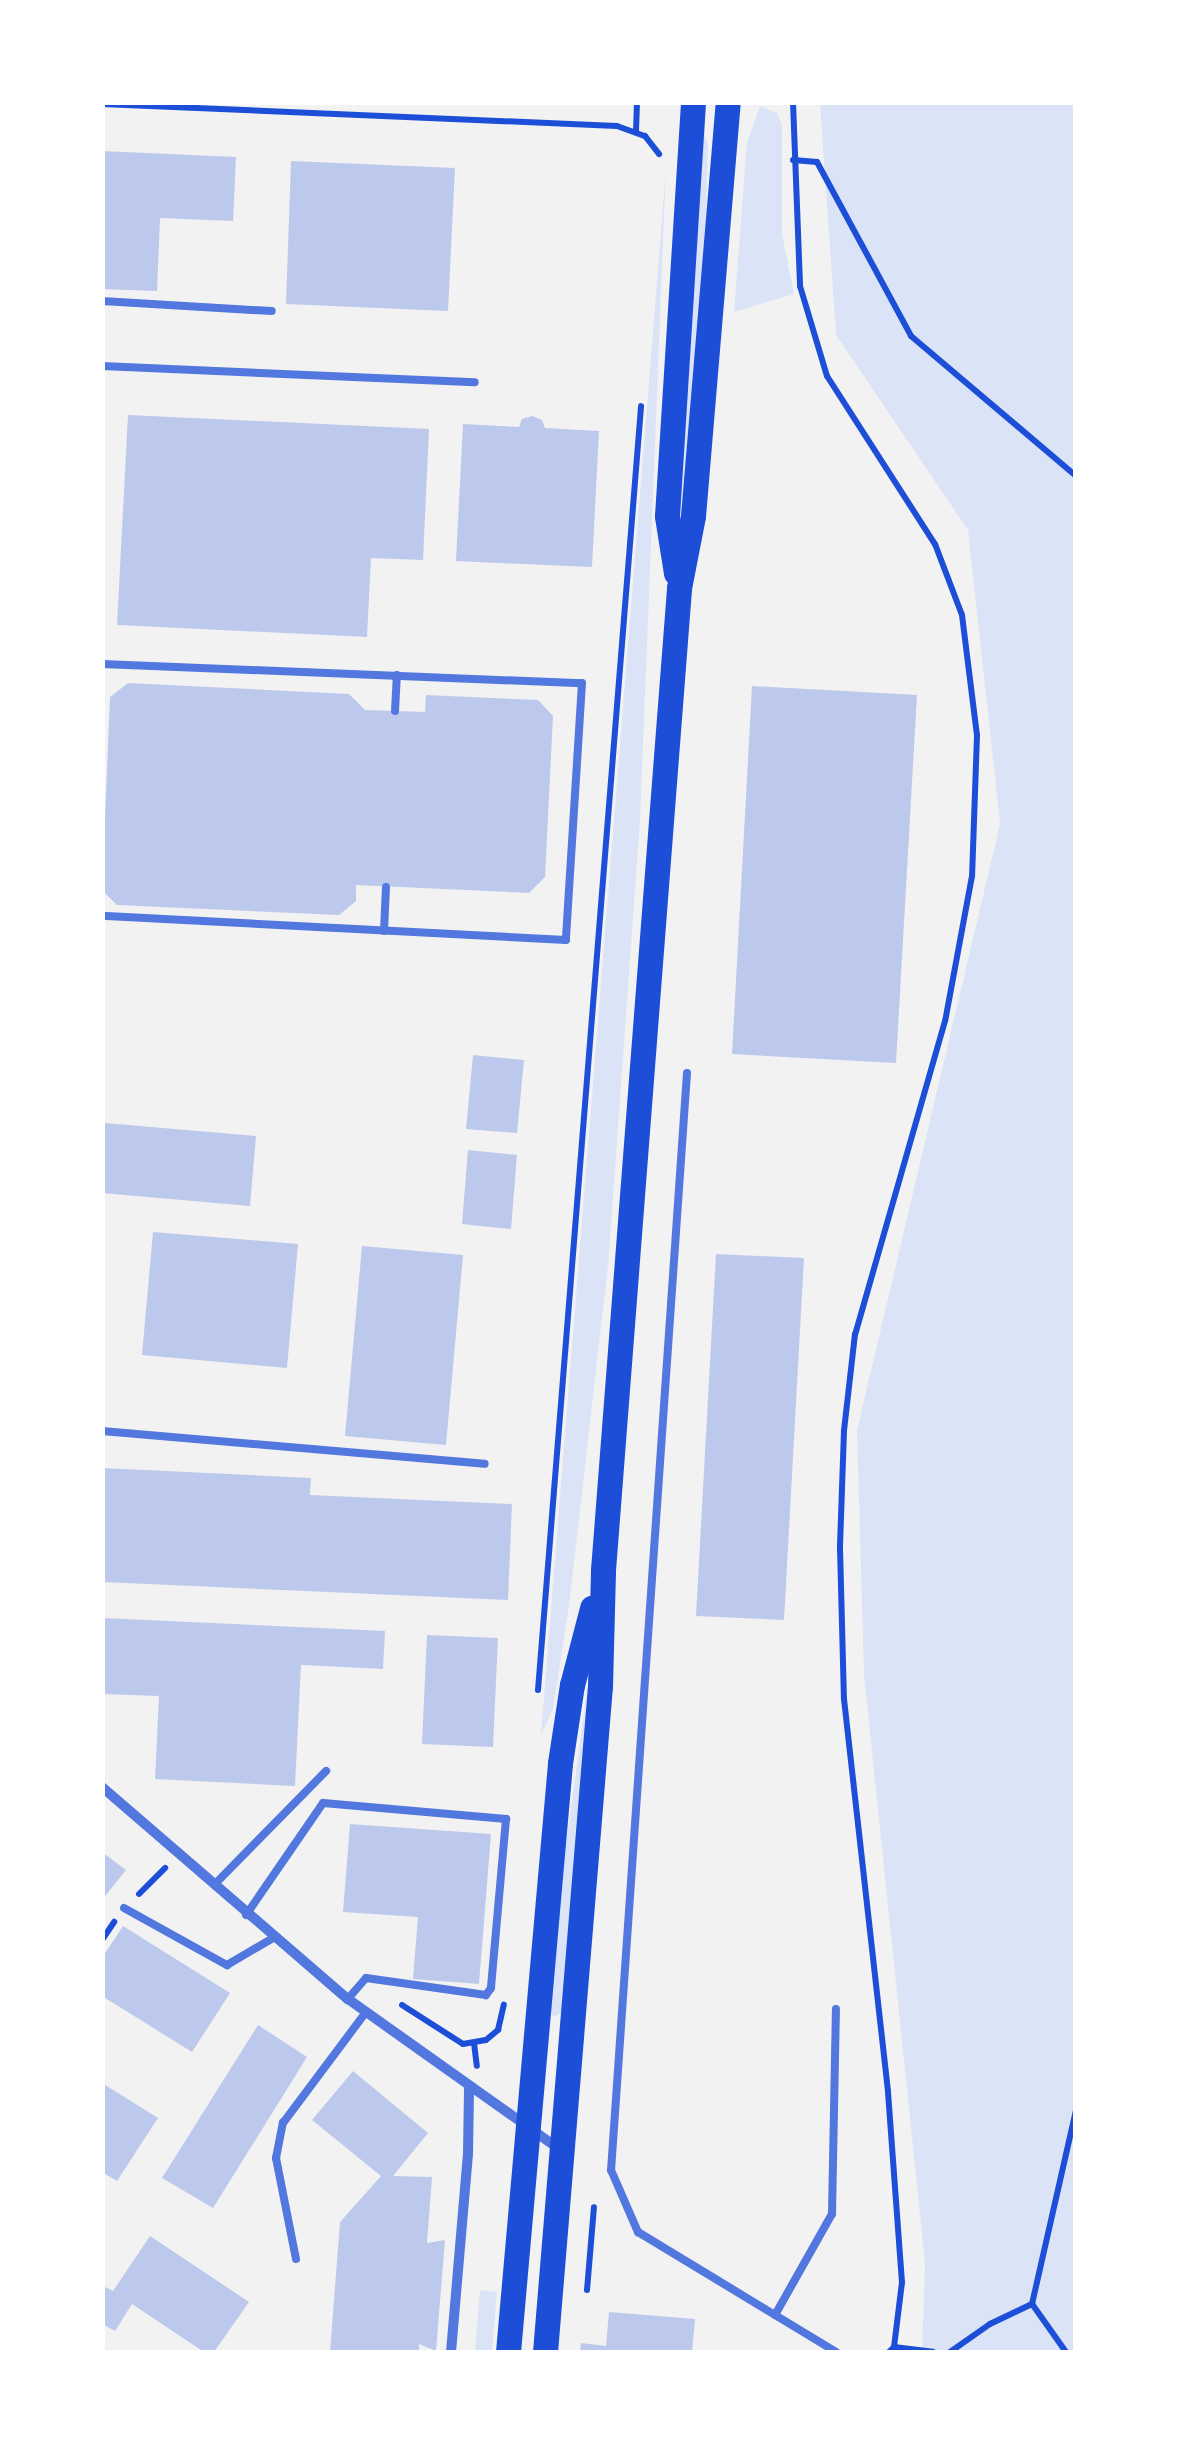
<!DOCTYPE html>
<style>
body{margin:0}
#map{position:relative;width:1178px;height:2455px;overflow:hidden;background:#f2f2f2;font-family:"Source Sans 3",sans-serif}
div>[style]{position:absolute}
.green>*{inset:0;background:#dbe4f7}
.building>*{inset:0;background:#bdc9ec}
.path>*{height:6px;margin:-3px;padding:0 3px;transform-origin:3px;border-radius:3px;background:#1d4ed8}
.service>*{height:8px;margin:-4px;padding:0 4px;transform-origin:4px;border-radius:4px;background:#5277de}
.minor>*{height:10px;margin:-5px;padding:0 5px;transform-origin:5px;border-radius:5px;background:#5277de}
.primary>*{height:25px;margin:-12.5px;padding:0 12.5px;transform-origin:12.5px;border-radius:12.5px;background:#1d4ed8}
span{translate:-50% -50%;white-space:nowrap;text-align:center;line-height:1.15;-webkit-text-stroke:10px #fff;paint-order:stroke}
.frame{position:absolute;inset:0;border:105px solid #fff;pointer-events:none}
</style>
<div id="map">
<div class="green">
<i style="clip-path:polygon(820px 103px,1075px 103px,1075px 2352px,922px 2352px,925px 2263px,864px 1675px,857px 1430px,1000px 824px,968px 530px,836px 335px)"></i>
<i style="clip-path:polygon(760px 106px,777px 113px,782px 124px,782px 234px,794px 294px,734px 312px,747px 142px)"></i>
<i style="clip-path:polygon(704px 133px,708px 145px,706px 218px,687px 482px,681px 517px,696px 190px)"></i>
<i style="clip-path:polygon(666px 168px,640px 820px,608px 1266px,569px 1606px,553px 1709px,541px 1735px)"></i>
<i style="clip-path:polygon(588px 1683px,561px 2013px,554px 2017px,549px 2012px,554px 1934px)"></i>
<i style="clip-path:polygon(480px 2290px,497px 2292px,492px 2352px,475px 2352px)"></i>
</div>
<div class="building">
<i style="clip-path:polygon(102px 151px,236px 157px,233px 221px,160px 218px,157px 291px,102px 289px)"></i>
<i style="clip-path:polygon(291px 161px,455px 168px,448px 311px,286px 304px)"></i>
<i style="clip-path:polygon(128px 415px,429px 429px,423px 560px,371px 558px,367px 637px,117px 625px)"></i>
<i style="clip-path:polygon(532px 416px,542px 420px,545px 428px,599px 431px,592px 567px,456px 561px,463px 424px,519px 427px,522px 419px)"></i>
<i style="clip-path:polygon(128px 683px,349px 694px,365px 710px,425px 712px,426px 695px,538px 700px,553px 716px,545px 877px,529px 893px,356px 885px,356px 901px,339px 915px,117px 905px,102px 890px,110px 697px)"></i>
<i style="clip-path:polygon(752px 686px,917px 695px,896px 1063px,732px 1054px)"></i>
<i style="clip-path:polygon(473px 1055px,524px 1060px,517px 1133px,466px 1129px)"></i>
<i style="clip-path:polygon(105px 1123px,256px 1136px,250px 1206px,102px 1193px)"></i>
<i style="clip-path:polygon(468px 1150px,517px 1155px,511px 1229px,462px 1224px)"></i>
<i style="clip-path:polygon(153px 1232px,298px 1244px,287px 1368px,142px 1355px)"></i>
<i style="clip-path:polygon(362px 1246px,463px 1255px,446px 1445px,345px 1436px)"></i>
<i style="clip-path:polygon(716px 1254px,804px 1258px,784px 1620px,696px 1616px)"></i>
<i style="clip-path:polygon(102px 1468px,311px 1478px,310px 1495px,512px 1504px,508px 1600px,102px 1582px)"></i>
<i style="clip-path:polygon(102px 1618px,385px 1631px,383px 1669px,301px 1665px,295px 1786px,155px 1779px,159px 1696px,102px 1694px)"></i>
<i style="clip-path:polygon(427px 1635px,498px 1638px,493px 1747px,422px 1744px)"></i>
<i style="clip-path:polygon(350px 1824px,491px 1834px,479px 1984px,413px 1979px,418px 1917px,343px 1912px)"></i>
<i style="clip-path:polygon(102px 1852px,126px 1870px,102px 1900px)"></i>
<i style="clip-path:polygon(123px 1926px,230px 1993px,192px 2052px,102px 1996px,102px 1958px)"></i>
<i style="clip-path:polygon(258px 2025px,307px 2057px,213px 2208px,162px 2178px)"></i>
<i style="clip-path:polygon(353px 2071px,428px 2133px,393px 2176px,432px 2177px,427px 2243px,445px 2240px,436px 2351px,419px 2344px,419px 2352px,330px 2352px,340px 2222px,381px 2176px,312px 2120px)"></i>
<i style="clip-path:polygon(102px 2083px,158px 2118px,117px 2181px,102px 2172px)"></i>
<i style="clip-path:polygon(150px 2236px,249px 2302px,214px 2352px,204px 2352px,132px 2304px,115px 2331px,102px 2324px,102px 2290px,105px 2287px,113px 2291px)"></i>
<i style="clip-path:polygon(609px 2312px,695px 2319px,692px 2352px,580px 2352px,581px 2343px,606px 2346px)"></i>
</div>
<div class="path">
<i style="left:793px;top:102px;width:184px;rotate:87.8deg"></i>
<i style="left:800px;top:286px;width:94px;rotate:73.3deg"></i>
<i style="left:827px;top:376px;width:200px;rotate:57.3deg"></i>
<i style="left:935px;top:544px;width:76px;rotate:69.2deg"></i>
<i style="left:962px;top:615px;width:121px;rotate:82.9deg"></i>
<i style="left:977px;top:735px;width:141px;rotate:92deg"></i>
<i style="left:972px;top:876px;width:147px;rotate:100.5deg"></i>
<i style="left:945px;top:1021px;width:326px;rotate:106deg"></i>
<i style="left:855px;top:1334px;width:98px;rotate:96.5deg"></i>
<i style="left:844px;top:1431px;width:117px;rotate:92deg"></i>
<i style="left:840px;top:1548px;width:151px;rotate:88.5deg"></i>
<i style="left:844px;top:1699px;width:395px;rotate:83.6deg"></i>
<i style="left:888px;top:2092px;width:191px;rotate:85.8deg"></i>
<i style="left:902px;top:2282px;width:65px;rotate:97deg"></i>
<i style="left:894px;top:2347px;width:7px;rotate:135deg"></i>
<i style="left:102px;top:104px;width:515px;rotate:2.45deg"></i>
<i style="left:617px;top:126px;width:30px;rotate:20deg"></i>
<i style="left:645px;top:136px;width:23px;rotate:52deg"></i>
<i style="left:636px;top:131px;width:29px;rotate:-88deg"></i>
<i style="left:793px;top:160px;width:24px;rotate:5deg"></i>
<i style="left:817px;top:162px;width:198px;rotate:61.6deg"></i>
<i style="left:911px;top:336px;width:216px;rotate:40.3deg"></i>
<i style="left:538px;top:1690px;width:1288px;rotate:-85.41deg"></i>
<i style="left:139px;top:1894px;width:37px;rotate:-45deg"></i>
<i style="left:102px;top:1940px;width:22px;rotate:-56deg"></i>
<i style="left:402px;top:2005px;width:72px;rotate:32.6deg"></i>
<i style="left:463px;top:2044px;width:23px;rotate:-10deg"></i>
<i style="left:486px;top:2040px;width:16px;rotate:-40deg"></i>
<i style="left:498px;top:2030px;width:26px;rotate:-77deg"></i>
<i style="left:474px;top:2043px;width:23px;rotate:83deg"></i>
<i style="left:587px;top:2290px;width:83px;rotate:-85.2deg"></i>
<i style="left:894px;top:2347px;width:39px;rotate:7deg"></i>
<i style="left:950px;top:2352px;width:49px;rotate:-35deg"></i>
<i style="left:990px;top:2324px;width:47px;rotate:-25.5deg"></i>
<i style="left:1066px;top:2352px;width:59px;rotate:-125.3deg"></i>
<i style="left:1032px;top:2304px;width:198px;rotate:-77.2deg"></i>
</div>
<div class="service">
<i style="left:102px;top:301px;width:170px;rotate:3.4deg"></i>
<i style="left:102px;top:366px;width:373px;rotate:2.5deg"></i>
<i style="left:102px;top:664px;width:480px;rotate:2.3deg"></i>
<i style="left:582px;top:683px;width:257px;rotate:93.6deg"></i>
<i style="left:566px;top:940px;width:465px;rotate:-177deg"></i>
<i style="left:395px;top:711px;width:36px;rotate:-87deg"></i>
<i style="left:384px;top:931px;width:44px;rotate:-87.4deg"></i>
<i style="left:687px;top:1073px;width:1100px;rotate:93.96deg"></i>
<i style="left:611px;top:2170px;width:68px;rotate:66.5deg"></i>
<i style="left:638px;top:2232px;width:232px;rotate:31.2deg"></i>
<i style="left:102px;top:1431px;width:384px;rotate:4.9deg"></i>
<i style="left:214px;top:1885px;width:160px;rotate:-45.5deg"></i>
<i style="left:124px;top:1908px;width:118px;rotate:29deg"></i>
<i style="left:227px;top:1965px;width:53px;rotate:-30.4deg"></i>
<i style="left:246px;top:1915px;width:136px;rotate:-55.5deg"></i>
<i style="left:323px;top:1803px;width:184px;rotate:5deg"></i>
<i style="left:506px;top:1819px;width:170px;rotate:95.1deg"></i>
<i style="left:491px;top:1988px;width:9px;rotate:126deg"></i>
<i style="left:486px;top:1995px;width:121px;rotate:-171.9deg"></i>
<i style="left:366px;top:1978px;width:28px;rotate:131deg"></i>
<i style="left:296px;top:2259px;width:103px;rotate:-101.2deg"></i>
<i style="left:276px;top:2158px;width:36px;rotate:-79deg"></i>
<i style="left:283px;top:2123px;width:139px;rotate:-53.2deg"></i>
<i style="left:775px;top:2315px;width:116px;rotate:-60.6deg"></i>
<i style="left:832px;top:2214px;width:205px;rotate:-88.9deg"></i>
</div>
<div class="minor">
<i style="left:102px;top:1787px;width:325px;rotate:40.8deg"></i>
<i style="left:348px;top:1999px;width:259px;rotate:35.4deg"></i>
<i style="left:451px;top:2352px;width:199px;rotate:-85.1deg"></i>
<i style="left:468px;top:2154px;width:67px;rotate:-89.1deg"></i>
</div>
<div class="primary">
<i style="left:676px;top:573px;width:58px;rotate:-99deg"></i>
<i style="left:667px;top:516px;width:415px;rotate:-86.4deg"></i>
<i style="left:508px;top:2352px;width:591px;rotate:-84.95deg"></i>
<i style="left:560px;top:1763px;width:79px;rotate:-81.3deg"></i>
<i style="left:572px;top:1685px;width:80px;rotate:-75.4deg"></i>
<i style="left:545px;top:2352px;width:668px;rotate:-85.28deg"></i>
<i style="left:600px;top:1686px;width:116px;rotate:-88.5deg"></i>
<i style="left:603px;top:1570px;width:985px;rotate:-85.57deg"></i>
<i style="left:679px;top:588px;width:73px;rotate:-79deg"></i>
<i style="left:693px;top:516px;width:415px;rotate:-85.2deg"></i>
</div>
<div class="frame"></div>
</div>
